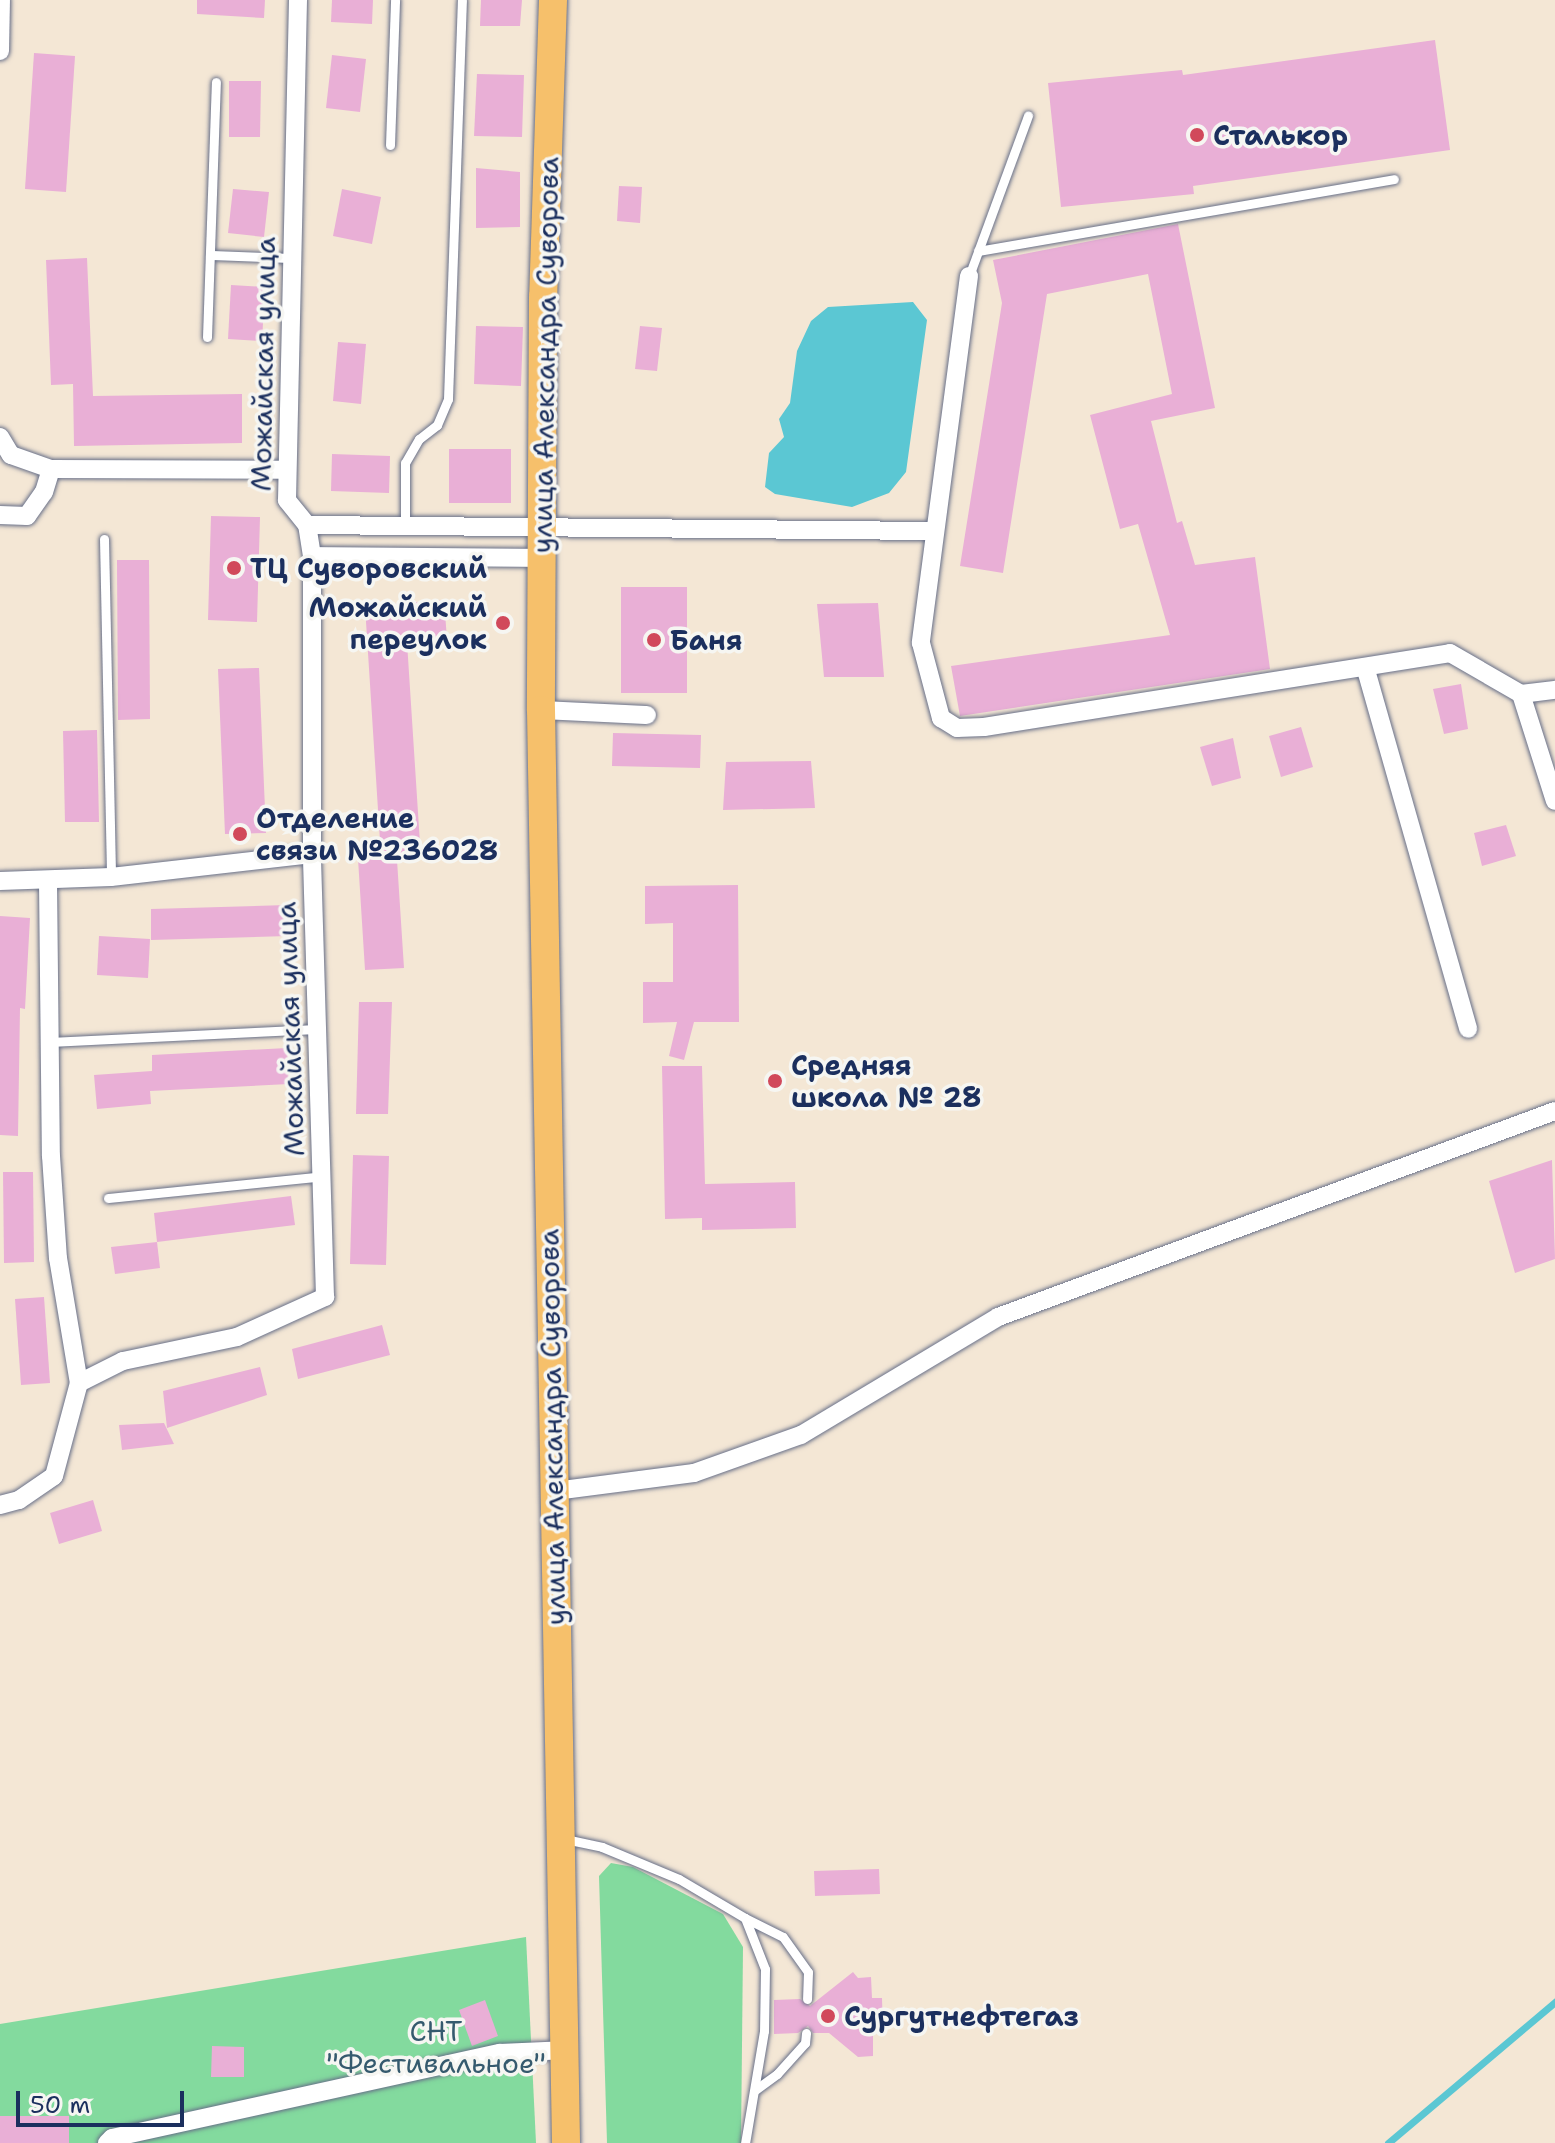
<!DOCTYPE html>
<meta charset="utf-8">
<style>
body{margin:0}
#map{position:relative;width:1555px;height:2143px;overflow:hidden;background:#f4e7d5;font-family:"Shantell Sans",sans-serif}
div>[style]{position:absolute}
.green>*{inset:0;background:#83da9e}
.water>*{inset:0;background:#5bc7d3}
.stream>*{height:7px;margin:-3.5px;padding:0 3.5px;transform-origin:3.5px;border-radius:3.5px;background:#5bc7d3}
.building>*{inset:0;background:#e9afd6}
.roads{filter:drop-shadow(0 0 2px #676f88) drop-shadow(0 0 2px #676f88)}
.service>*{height:9px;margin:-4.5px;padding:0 4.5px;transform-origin:4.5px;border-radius:4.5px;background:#fff}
.minor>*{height:18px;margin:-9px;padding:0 9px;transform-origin:9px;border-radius:9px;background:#fff}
.primary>*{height:28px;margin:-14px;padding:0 14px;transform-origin:14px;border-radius:14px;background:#f6c06b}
.dots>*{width:22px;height:22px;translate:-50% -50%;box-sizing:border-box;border:4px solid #f6f6f2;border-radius:50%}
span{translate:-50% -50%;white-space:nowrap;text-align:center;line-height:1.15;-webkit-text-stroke:7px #f6f6f2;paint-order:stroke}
.poi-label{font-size:28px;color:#1b2f5e;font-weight:700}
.left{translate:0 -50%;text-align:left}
.right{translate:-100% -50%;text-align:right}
.street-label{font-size:28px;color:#1b2f5e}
.park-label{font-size:28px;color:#355a6e}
.scale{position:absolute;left:16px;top:2091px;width:168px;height:36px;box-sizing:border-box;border:4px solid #1b2f5e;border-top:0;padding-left:10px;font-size:24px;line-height:28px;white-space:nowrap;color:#1b2f5e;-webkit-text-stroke:6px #f6f6f2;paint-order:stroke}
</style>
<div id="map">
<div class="green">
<i style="clip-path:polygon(611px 1863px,633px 1867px,723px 1914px,743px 1947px,741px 2143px,607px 2143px,599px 1876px)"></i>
<i style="clip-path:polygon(526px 1937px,536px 2143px,0 2143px,0 2024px)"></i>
</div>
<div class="water">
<i style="clip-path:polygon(913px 302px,927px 320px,906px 472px,889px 493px,852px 507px,775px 494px,765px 487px,769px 453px,784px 437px,779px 419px,790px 403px,797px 351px,811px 321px,828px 307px)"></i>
</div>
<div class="stream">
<i style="left:1388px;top:2143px;width:219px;rotate:-40.2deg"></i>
</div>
<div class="building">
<i style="clip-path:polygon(197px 0,265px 0,264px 18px,197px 14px)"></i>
<i style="clip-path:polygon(332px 0,373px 0,372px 24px,331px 22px)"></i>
<i style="clip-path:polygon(481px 0,522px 0,520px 26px,480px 26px)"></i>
<i style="clip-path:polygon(1435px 40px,1450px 150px,1193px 186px,1194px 194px,1061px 207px,1048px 83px,1182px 70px,1183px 75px)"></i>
<i style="clip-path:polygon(34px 53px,75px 56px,66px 192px,25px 189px)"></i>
<i style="clip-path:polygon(332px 55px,366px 59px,360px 112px,326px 108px)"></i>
<i style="clip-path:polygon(477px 74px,524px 75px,522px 137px,474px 136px)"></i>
<i style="clip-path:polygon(229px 81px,261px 81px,260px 137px,229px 137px)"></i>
<i style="clip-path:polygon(476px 168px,520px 172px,520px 227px,476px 228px)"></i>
<i style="clip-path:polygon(619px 186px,642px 187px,640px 223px,617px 221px)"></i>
<i style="clip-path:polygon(233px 189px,269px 192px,264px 237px,228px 233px)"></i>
<i style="clip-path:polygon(342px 189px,381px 197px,372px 244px,333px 236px)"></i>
<i style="clip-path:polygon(1178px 224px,1215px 408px,1151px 421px,1177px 523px,1182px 521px,1195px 565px,1255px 557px,1270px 669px,960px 716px,951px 666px,1170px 635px,1138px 524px,1120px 529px,1090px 415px,1172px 394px,1148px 274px,1047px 294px,1003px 573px,960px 566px,1002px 303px,993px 260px)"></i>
<i style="clip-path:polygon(87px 258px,93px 396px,242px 394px,242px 443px,74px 446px,73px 384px,51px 385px,46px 260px)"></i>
<i style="clip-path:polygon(231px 285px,265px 287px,262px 341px,228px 339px)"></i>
<i style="clip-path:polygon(476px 326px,523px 327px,521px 386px,474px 384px)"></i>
<i style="clip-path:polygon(640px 326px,662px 328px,657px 371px,635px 369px)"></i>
<i style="clip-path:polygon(338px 342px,366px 344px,361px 404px,333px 401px)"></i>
<i style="clip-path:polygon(449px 449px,511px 449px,511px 503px,449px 503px)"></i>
<i style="clip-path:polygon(332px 454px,390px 456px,389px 493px,331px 491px)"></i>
<i style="clip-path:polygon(211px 516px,260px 517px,257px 622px,208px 620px)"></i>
<i style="clip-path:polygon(117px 560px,149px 560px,150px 719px,118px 720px)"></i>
<i style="clip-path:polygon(621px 587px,687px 587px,687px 693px,621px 693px)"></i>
<i style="clip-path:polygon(444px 600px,447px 639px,407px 642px,421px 859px,397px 860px,404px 968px,365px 970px,357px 843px,380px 841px,365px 606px)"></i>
<i style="clip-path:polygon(878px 603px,884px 677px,824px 677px,817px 604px)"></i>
<i style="clip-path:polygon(259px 668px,266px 833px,225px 834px,218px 669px)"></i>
<i style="clip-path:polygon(1461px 684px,1468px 729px,1444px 734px,1433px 689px)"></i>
<i style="clip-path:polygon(1301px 727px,1313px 767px,1281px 777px,1269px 736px)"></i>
<i style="clip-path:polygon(97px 730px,99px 822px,65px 822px,63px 731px)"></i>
<i style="clip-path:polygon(613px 733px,701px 735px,700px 768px,612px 766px)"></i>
<i style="clip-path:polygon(1233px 738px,1241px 778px,1212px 786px,1200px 747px)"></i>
<i style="clip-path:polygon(811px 761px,815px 808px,723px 810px,726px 762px)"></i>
<i style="clip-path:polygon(1506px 825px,1516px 856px,1482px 866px,1474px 833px)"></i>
<i style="clip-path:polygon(738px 885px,739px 1022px,694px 1022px,684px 1060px,669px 1056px,677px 1022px,643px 1023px,643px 982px,673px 982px,673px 923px,645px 924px,645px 886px)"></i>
<i style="clip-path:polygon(287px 905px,288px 936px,151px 940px,151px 909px)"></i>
<i style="clip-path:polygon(0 916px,30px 918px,25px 1009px,20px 1008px,18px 1136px,0 1135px)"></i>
<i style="clip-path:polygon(99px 936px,150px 939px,148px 978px,97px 975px)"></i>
<i style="clip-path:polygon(359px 1002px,392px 1002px,388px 1114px,356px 1114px)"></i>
<i style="clip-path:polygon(287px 1048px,289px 1084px,150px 1091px,151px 1104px,97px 1109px,94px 1075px,152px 1071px,152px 1055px)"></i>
<i style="clip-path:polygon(662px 1066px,702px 1066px,705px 1184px,795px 1182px,796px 1228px,702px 1230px,702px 1218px,665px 1219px)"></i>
<i style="clip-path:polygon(353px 1155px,389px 1156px,386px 1265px,350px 1264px)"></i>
<i style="clip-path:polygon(1552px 1160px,1555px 1259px,1515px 1273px,1489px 1181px)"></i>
<i style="clip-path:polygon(3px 1172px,33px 1172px,34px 1262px,4px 1263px)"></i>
<i style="clip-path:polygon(291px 1196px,295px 1225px,157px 1242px,154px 1213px)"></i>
<i style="clip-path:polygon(157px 1242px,160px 1268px,115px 1274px,111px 1247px)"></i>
<i style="clip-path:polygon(44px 1297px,50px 1383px,21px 1385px,15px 1299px)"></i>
<i style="clip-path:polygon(382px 1325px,390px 1355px,298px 1379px,292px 1349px)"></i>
<i style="clip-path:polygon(260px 1367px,267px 1395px,167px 1428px,163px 1391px)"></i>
<i style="clip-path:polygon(164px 1423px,174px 1444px,122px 1450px,119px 1425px)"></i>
<i style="clip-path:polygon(93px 1500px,102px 1531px,59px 1544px,50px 1513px)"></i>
<i style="clip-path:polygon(879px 1869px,880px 1894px,815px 1896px,814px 1871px)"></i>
<i style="clip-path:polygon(853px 1972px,858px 1978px,871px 1977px,872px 1998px,882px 1998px,883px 2032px,873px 2032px,873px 2056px,858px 2057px,829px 2033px,813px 2033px,808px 2026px,798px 2033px,774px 2034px,774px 2000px,800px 1999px,810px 2006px)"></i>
<i style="clip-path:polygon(485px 2000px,498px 2036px,472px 2046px,459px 2010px)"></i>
<i style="clip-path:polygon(212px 2046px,244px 2047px,244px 2077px,211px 2077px)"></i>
<i style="clip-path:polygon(0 2116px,69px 2116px,69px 2143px,0 2143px)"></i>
</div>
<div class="roads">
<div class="service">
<i style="left:390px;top:145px;width:145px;rotate:-88deg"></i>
<i style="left:978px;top:251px;width:422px;rotate:-9.8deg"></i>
<i style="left:210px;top:255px;width:82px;rotate:2.1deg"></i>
<i style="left:969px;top:276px;width:171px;rotate:-69.8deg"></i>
<i style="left:207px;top:337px;width:255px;rotate:-88deg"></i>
<i style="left:405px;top:526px;width:63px;rotate:-90deg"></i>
<i style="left:405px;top:463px;width:28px;rotate:-60deg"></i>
<i style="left:419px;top:439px;width:23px;rotate:-38deg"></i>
<i style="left:437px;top:425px;width:28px;rotate:-67deg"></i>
<i style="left:448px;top:399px;width:399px;rotate:-88deg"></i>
<i style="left:104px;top:539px;width:338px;rotate:88.8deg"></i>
<i style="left:49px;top:1042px;width:268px;rotate:-2.8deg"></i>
<i style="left:108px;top:1198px;width:216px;rotate:-5.8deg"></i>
<i style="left:565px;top:1839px;width:38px;rotate:12deg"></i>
<i style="left:602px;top:1847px;width:83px;rotate:22.6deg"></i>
<i style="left:679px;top:1879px;width:77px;rotate:30.6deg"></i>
<i style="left:745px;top:1918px;width:55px;rotate:68.6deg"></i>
<i style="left:765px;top:1969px;width:62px;rotate:90.9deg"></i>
<i style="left:764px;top:2031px;width:114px;rotate:99.6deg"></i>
<i style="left:745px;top:1918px;width:42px;rotate:26.6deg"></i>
<i style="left:783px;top:1937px;width:43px;rotate:54.5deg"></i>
<i style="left:808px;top:1972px;width:27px;rotate:92deg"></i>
<i style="left:755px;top:2090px;width:27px;rotate:-36deg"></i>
<i style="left:777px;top:2074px;width:42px;rotate:-47.9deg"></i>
<i style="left:805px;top:2043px;width:10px;rotate:-84deg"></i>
</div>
<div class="minor">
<i style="left:0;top:51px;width:51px;rotate:-88.9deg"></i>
<i style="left:969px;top:276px;width:370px;rotate:97.5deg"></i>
<i style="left:921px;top:643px;width:78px;rotate:75.1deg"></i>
<i style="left:941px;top:718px;width:19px;rotate:32deg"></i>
<i style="left:957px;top:728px;width:27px;rotate:-2deg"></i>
<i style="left:984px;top:727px;width:472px;rotate:-9deg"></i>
<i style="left:1450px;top:653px;width:82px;rotate:30deg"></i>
<i style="left:1521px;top:694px;width:112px;rotate:72.4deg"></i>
<i style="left:0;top:437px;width:21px;rotate:59deg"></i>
<i style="left:11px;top:455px;width:42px;rotate:19.3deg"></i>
<i style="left:51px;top:469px;width:236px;rotate:0.2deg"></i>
<i style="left:0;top:515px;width:27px;rotate:2deg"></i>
<i style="left:27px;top:516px;width:29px;rotate:-55deg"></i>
<i style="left:44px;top:492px;width:24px;rotate:-73deg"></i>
<i style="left:307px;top:525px;width:626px;rotate:0.55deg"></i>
<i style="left:312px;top:556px;width:230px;rotate:0.5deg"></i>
<i style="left:1366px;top:670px;width:373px;rotate:74.1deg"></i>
<i style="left:1521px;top:694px;width:34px;rotate:-7deg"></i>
<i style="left:541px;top:710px;width:106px;rotate:2.7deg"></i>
<i style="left:0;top:881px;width:111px;rotate:-2.1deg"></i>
<i style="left:111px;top:877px;width:202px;rotate:-6.5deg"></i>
<i style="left:48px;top:881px;width:275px;rotate:89.4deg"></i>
<i style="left:51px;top:1156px;width:102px;rotate:86.1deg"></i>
<i style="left:58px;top:1258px;width:127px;rotate:80.5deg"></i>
<i style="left:555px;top:1491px;width:140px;rotate:-7.4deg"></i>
<i style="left:694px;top:1473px;width:114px;rotate:-19.6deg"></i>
<i style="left:801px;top:1435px;width:230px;rotate:-30.9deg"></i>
<i style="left:998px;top:1317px;width:594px;rotate:-20.3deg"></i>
<i style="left:0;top:1505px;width:20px;rotate:-15deg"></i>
<i style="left:19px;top:1500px;width:42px;rotate:-34.4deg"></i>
<i style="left:54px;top:1476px;width:96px;rotate:-75deg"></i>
<i style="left:79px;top:1383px;width:49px;rotate:-26.6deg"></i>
<i style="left:123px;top:1361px;width:116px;rotate:-11.9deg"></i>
<i style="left:237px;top:1337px;width:97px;rotate:-24.4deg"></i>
<i style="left:325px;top:1297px;width:443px;rotate:-91.7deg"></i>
<i style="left:312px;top:854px;width:298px;rotate:-90deg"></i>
<i style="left:312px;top:556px;width:31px;rotate:-99deg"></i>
<i style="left:307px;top:525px;width:32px;rotate:-129deg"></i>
<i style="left:287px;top:500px;width:500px;rotate:-88.74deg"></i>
<i style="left:107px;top:2143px;width:7px;rotate:-45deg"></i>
<i style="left:112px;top:2138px;width:397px;rotate:-12.4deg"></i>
<i style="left:500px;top:2053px;width:68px;rotate:-2.5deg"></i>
</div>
<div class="primary">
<i style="left:553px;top:0;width:297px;rotate:91.9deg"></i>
<i style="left:543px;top:297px;width:413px;rotate:90.3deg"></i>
<i style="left:541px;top:710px;width:1433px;rotate:89deg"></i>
</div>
</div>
<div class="dots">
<i style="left:1197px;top:135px;background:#d1495b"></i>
<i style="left:234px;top:568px;background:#d1495b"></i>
<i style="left:503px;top:623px;background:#d1495b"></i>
<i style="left:654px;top:640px;background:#d1495b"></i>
<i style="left:240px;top:834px;background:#d1495b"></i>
<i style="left:775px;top:1081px;background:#d1495b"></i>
<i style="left:828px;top:2016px;background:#d1495b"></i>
</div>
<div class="poi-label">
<span class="left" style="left:1213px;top:135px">Сталькор</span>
<span class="left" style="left:250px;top:568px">ТЦ Суворовский</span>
<span class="right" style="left:487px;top:623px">Можайский<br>переулок</span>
<span class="left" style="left:670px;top:640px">Баня</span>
<span class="left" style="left:256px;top:834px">Отделение<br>связи №236028</span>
<span class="left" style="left:791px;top:1081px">Средняя<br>школа № 28</span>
<span class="left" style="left:844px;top:2016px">Сургутнефтегаз</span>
</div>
<div class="street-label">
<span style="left:545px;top:355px;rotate:-89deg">улица Александра Суворова</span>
<span style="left:263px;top:364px;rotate:-89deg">Можайская улица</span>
<span style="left:290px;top:1029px;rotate:-92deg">Можайская улица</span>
<span style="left:552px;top:1427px;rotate:-91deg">улица Александра Суворова</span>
</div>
<div class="park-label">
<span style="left:436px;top:2047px">СНТ<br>"Фестивальное"</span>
</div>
<div class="scale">50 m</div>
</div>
